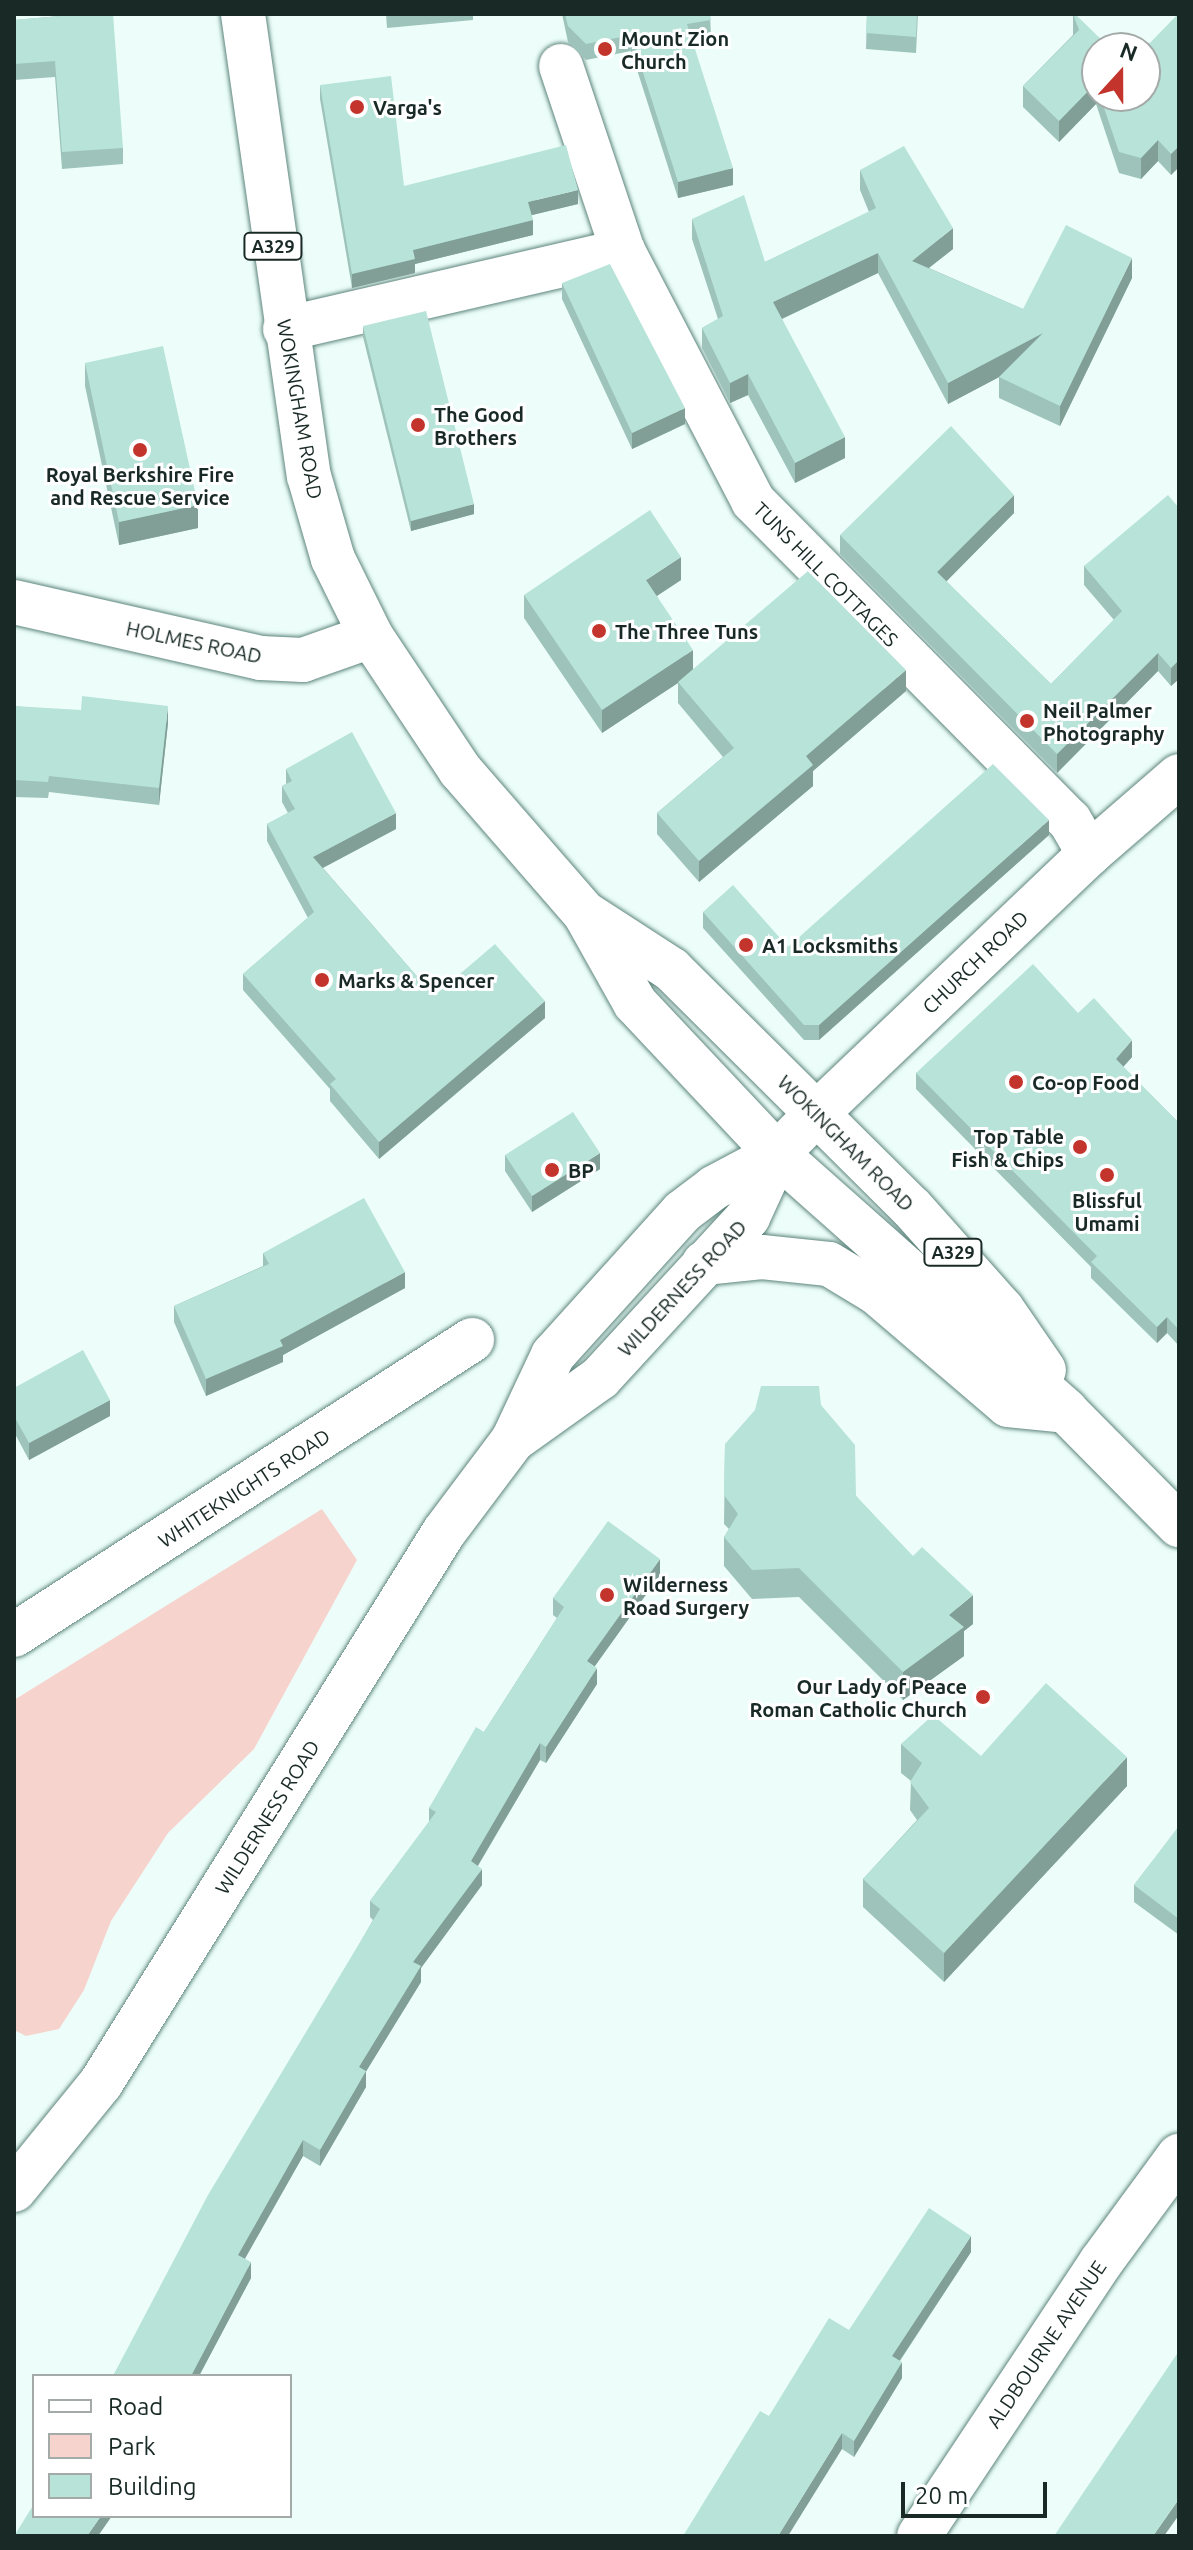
<!DOCTYPE html>
<style>
body{margin:0}
#map{position:relative;width:1193px;height:2550px;overflow:hidden;background:#edfefa;font-family:Ubuntu,sans-serif}
div>[style]{position:absolute}
.green>*{inset:0;background:#f7d3ce}
.roads{filter:drop-shadow(0 0 2px #5d857c) drop-shadow(0 0 2px #5d857c)}
.minor>*{height:44px;margin:-22px;padding:0 22px;transform-origin:22px;border-radius:22px;background:#fff}
.major>*{height:44px;margin:-22px;padding:0 22px;transform-origin:22px;border-radius:22px;background:#fff}
.wall>*{inset:0;background:#9ec3ba}
.shaded-wall>*{inset:0;background:#819f97}
.building>*{inset:0;background:#b8e3d8}
.dots>*{width:22px;height:22px;translate:-50% -50%;box-sizing:border-box;border:4px solid #fff;border-radius:50%}
span{translate:-50% -50%;white-space:nowrap;text-align:center;line-height:1.15;-webkit-text-stroke:6px #fff;paint-order:stroke}
.shield-label span{padding:2px 6px;background:#fff;border:2px solid;border-radius:6px;-webkit-text-stroke-width:0}
.shield-label{font-size:18px;color:#192a26;font-weight:700}
.poi-label{font-size:20px;color:#192a26;font-weight:700}
.left{translate:0 -50%;text-align:left}
.right{translate:-100% -50%;text-align:right}
.street-label{font-size:20px;color:#192a26}
.frame{position:absolute;inset:0;border:16px solid #192a26;pointer-events:none}
.legend{position:absolute;left:32px;top:2374px;width:260px;height:144px;box-sizing:border-box;background:#fff;border:2px solid #a3aaa8;margin:0;padding:10px 14px;list-style:none;font-size:24px;color:#192a26}
.legend li{display:flex;align-items:center;gap:16px;height:40px}
.legend b{width:40px;border:2px solid #a3aaa8}
.north{position:absolute;left:1081px;top:32px;width:80px;height:80px;box-sizing:border-box;background:#fff;border:2px solid #a3aaa8;border-radius:50%;rotate:21deg;font-size:22px;font-weight:700;line-height:32px;text-align:center;color:#192a26}
.north::after{content:'';display:block;margin:auto;width:28px;height:36px;background:#c3352c;clip-path:polygon(50% 0,100% 100%,50% 72%,0 100%)}
.scale{position:absolute;left:901px;top:2482px;width:146px;height:36px;box-sizing:border-box;border:4px solid #192a26;border-top:0;padding-left:10px;font-size:24px;line-height:28px;white-space:nowrap;color:#192a26;-webkit-text-stroke:6px #fff;paint-order:stroke}
</style>
<div id="map">
<div class="green">
<i style="clip-path:polygon(322px 1509px,357px 1560px,254px 1749px,168px 1833px,111px 1921px,84px 1990px,59px 2029px,26px 2036px,14px 2030px,14px 1700px)"></i>
</div>
<div class="roads">
<div class="minor">
<i style="left:561px;top:66px;width:195px;rotate:71.5deg"></i>
<i style="left:285px;top:329px;width:347px;rotate:-13deg"></i>
<i style="left:623px;top:251px;width:282px;rotate:62.5deg"></i>
<i style="left:753px;top:501px;width:450px;rotate:45.3deg"></i>
<i style="left:1070px;top:821px;width:38px;rotate:60deg"></i>
<i style="left:14px;top:602px;width:253px;rotate:12.8deg"></i>
<i style="left:261px;top:658px;width:42px;rotate:2.7deg"></i>
<i style="left:303px;top:660px;width:72px;rotate:-19.4deg"></i>
<i style="left:14px;top:1635px;width:545px;rotate:-32.79deg"></i>
<i style="left:919px;top:2536px;width:329px;rotate:-56.4deg"></i>
<i style="left:1101px;top:2262px;width:132px;rotate:-53.7deg"></i>
</div>
<div class="major">
<i style="left:243px;top:14px;width:467px;rotate:81.9deg"></i>
<i style="left:309px;top:476px;width:86px;rotate:73.9deg"></i>
<i style="left:333px;top:559px;width:86px;rotate:63.7deg"></i>
<i style="left:371px;top:636px;width:161px;rotate:56.4deg"></i>
<i style="left:460px;top:770px;width:191px;rotate:49deg"></i>
<i style="left:585px;top:914px;width:102px;rotate:60.7deg"></i>
<i style="left:635px;top:1003px;width:207px;rotate:46.8deg"></i>
<i style="left:777px;top:1154px;width:387px;rotate:41.6deg"></i>
<i style="left:1066px;top:1411px;width:161px;rotate:45.3deg"></i>
<i style="left:589px;top:916px;width:98px;rotate:32.9deg"></i>
<i style="left:671px;top:969px;width:338px;rotate:44.8deg"></i>
<i style="left:911px;top:1207px;width:137px;rotate:48.3deg"></i>
<i style="left:1002px;top:1309px;width:74px;rotate:55.5deg"></i>
<i style="left:704px;top:1263px;width:58px;rotate:-5.9deg"></i>
<i style="left:762px;top:1257px;width:67px;rotate:6deg"></i>
<i style="left:829px;top:1264px;width:56px;rotate:31.1deg"></i>
<i style="left:877px;top:1293px;width:172px;rotate:40.5deg"></i>
<i style="left:1008px;top:1405px;width:58px;rotate:5.9deg"></i>
<i style="left:513px;top:1440px;width:107px;rotate:-35.5deg"></i>
<i style="left:600px;top:1378px;width:219px;rotate:-47.4deg"></i>
<i style="left:748px;top:1217px;width:69px;rotate:-65.3deg"></i>
<i style="left:777px;top:1154px;width:56px;rotate:-45.7deg"></i>
<i style="left:816px;top:1114px;width:377px;rotate:-43.6deg"></i>
<i style="left:1089px;top:854px;width:119px;rotate:-40.9deg"></i>
<i style="left:14px;top:2190px;width:138px;rotate:-50.9deg"></i>
<i style="left:101px;top:2083px;width:649px;rotate:-58.1deg"></i>
<i style="left:444px;top:1532px;width:115px;rotate:-53.1deg"></i>
<i style="left:513px;top:1440px;width:94px;rotate:-64.8deg"></i>
<i style="left:553px;top:1355px;width:193px;rotate:-47.9deg"></i>
<i style="left:682px;top:1212px;width:41px;rotate:-37.1deg"></i>
<i style="left:715px;top:1187px;width:70px;rotate:-28deg"></i>
</div>
</div>
<div class="wall">
<i style="clip-path:polygon(83px 14px,123px 148px,123px 164px,62px 169px,55px 77px,14px 80px,14px 20px)"></i>
<i style="clip-path:polygon(386px 14px,473px 14px,473px 20px,387px 28px)"></i>
<i style="clip-path:polygon(562px 14px,710px 14px,711px 36px,692px 40px,733px 185px,678px 198px,631px 51px,586px 60px,568px 42px)"></i>
<i style="clip-path:polygon(867px 14px,918px 14px,916px 53px,866px 49px)"></i>
<i style="clip-path:polygon(1073px 14px,1075px 14px,1097px 48px,1097px 96px,1145px 96px,1179px 14px,1179px 167px,1171px 175px,1158px 161px,1141px 179px,1119px 173px,1096px 104px,1059px 142px,1023px 107px,1023px 86px,1073px 35px)"></i>
<i style="clip-path:polygon(320px 85px,404px 186px,578px 204px,532px 215px,533px 235px,415px 264px,415px 273px,352px 288px,320px 99px)"></i>
<i style="clip-path:polygon(860px 170px,953px 249px,929px 268px,1023px 309px,1132px 278px,1060px 426px,999px 398px,999px 377px,948px 404px,878px 273px,782px 319px,845px 458px,795px 483px,748px 395px,730px 403px,702px 348px,702px 328px,718px 319px,692px 239px,692px 219px,765px 262px,869px 212px,860px 190px)"></i>
<i style="clip-path:polygon(562px 283px,685px 424px,632px 449px,562px 299px)"></i>
<i style="clip-path:polygon(363px 326px,474px 514px,411px 531px,363px 337px)"></i>
<i style="clip-path:polygon(85px 363px,198px 528px,119px 545px,85px 386px)"></i>
<i style="clip-path:polygon(1179px 508px,1179px 679px,1171px 686px,1158px 671px,1057px 773px,840px 554px,840px 535px,1014px 513px,946px 581px,1051px 684px,1114px 620px,1084px 585px,1084px 566px)"></i>
<i style="clip-path:polygon(681px 580px,657px 596px,693px 669px,906px 691px,813px 771px,813px 786px,699px 882px,657px 834px,657px 813px,723px 757px,678px 703px,678px 683px,602px 733px,524px 618px,524px 595px)"></i>
<i style="clip-path:polygon(14px 706px,168px 723px,159px 805px,49px 792px,48px 798px,14px 797px)"></i>
<i style="clip-path:polygon(286px 769px,396px 829px,323px 868px,434px 996px,545px 1018px,379px 1159px,330px 1101px,330px 1089px,243px 990px,243px 974px,308px 918px,267px 841px,267px 824px,288px 813px,282px 802px,282px 786px,286px 784px)"></i>
<i style="clip-path:polygon(1049px 835px,819px 1040px,804px 1040px,703px 928px,703px 912px,788px 947px)"></i>
<i style="clip-path:polygon(1078px 1013px,1132px 1057px,1123px 1067px,1179px 1123px,1179px 1346px,1167px 1333px,1157px 1343px,1091px 1278px,1091px 1267px,916px 1089px,916px 1073px)"></i>
<i style="clip-path:polygon(505px 1155px,600px 1169px,532px 1212px,505px 1171px)"></i>
<i style="clip-path:polygon(263px 1253px,405px 1288px,283px 1355px,283px 1362px,206px 1396px,174px 1322px,174px 1306px,263px 1266px)"></i>
<i style="clip-path:polygon(14px 1388px,110px 1416px,29px 1460px,14px 1432px)"></i>
<i style="clip-path:polygon(821px 1405px,856px 1496px,973px 1624px,964px 1631px,964px 1656px,903px 1700px,799px 1597px,752px 1599px,724px 1566px,724px 1537px,729px 1529px,724px 1524px,725px 1444px)"></i>
<i style="clip-path:polygon(660px 1575px,595px 1666px,597px 1684px,546px 1763px,540px 1760px,478px 1866px,482px 1885px,421px 1968px,421px 1982px,366px 2071px,366px 2087px,320px 2166px,303px 2156px,245px 2258px,251px 2278px,199px 2376px,113px 2376px,373px 1920px,370px 1917px,370px 1901px,429px 1822px,429px 1808px,484px 1732px,557px 1618px,553px 1615px,553px 1598px)"></i>
<i style="clip-path:polygon(901px 1744px,981px 1756px,1127px 1786px,944px 1982px,863px 1907px,863px 1879px,917px 1820px,910px 1810px,911px 1781px,901px 1773px)"></i>
<i style="clip-path:polygon(1179px 1827px,1179px 1935px,1134px 1902px,1134px 1885px)"></i>
<i style="clip-path:polygon(971px 2252px,900px 2361px,902px 2378px,854px 2457px,842px 2449px,769px 2416px,849px 2330px)"></i>
</div>
<div class="shaded-wall">
<i style="clip-path:polygon(1096px 83px,1096px 104px,1059px 142px,1059px 121px)"></i>
<i style="clip-path:polygon(1158px 140px,1158px 161px,1141px 179px,1141px 158px)"></i>
<i style="clip-path:polygon(1179px 146px,1179px 167px,1171px 175px,1171px 154px)"></i>
<i style="clip-path:polygon(733px 168px,733px 185px,678px 198px,678px 182px)"></i>
<i style="clip-path:polygon(578px 190px,578px 204px,528px 216px,528px 202px)"></i>
<i style="clip-path:polygon(533px 220px,533px 235px,415px 264px,415px 273px,352px 288px,352px 274px,413px 250px)"></i>
<i style="clip-path:polygon(953px 228px,953px 249px,912px 281px,912px 261px)"></i>
<i style="clip-path:polygon(878px 253px,878px 273px,773px 323px,773px 302px)"></i>
<i style="clip-path:polygon(1132px 258px,1132px 278px,1060px 426px,1060px 406px)"></i>
<i style="clip-path:polygon(1043px 333px,1043px 354px,948px 404px,948px 383px)"></i>
<i style="clip-path:polygon(748px 374px,748px 395px,730px 403px,730px 383px)"></i>
<i style="clip-path:polygon(685px 408px,685px 424px,632px 449px,632px 433px)"></i>
<i style="clip-path:polygon(845px 437px,845px 458px,795px 483px,795px 463px)"></i>
<i style="clip-path:polygon(1014px 495px,1014px 513px,937px 591px,937px 572px)"></i>
<i style="clip-path:polygon(474px 504px,474px 514px,411px 531px,411px 521px)"></i>
<i style="clip-path:polygon(198px 505px,198px 528px,119px 545px,119px 522px)"></i>
<i style="clip-path:polygon(681px 557px,681px 580px,646px 603px,646px 580px)"></i>
<i style="clip-path:polygon(693px 650px,693px 673px,602px 733px,602px 710px)"></i>
<i style="clip-path:polygon(1158px 653px,1158px 671px,1057px 773px,1057px 754px)"></i>
<i style="clip-path:polygon(1179px 660px,1179px 679px,1171px 686px,1171px 668px)"></i>
<i style="clip-path:polygon(906px 670px,906px 691px,813px 771px,813px 786px,699px 882px,699px 861px,806px 756px)"></i>
<i style="clip-path:polygon(168px 706px,168px 723px,159px 805px,159px 788px)"></i>
<i style="clip-path:polygon(396px 813px,396px 829px,313px 873px,313px 857px)"></i>
<i style="clip-path:polygon(1049px 820px,1049px 835px,819px 1040px,819px 1025px)"></i>
<i style="clip-path:polygon(545px 1001px,545px 1018px,379px 1159px,379px 1142px)"></i>
<i style="clip-path:polygon(1132px 1040px,1132px 1057px,1116px 1075px,1116px 1059px)"></i>
<i style="clip-path:polygon(600px 1153px,600px 1169px,532px 1212px,532px 1196px)"></i>
<i style="clip-path:polygon(405px 1272px,405px 1288px,283px 1355px,283px 1362px,206px 1396px,206px 1379px,280px 1340px)"></i>
<i style="clip-path:polygon(1167px 1317px,1167px 1333px,1157px 1343px,1157px 1327px)"></i>
<i style="clip-path:polygon(110px 1400px,110px 1416px,29px 1460px,29px 1443px)"></i>
<i style="clip-path:polygon(660px 1559px,660px 1575px,587px 1677px,587px 1661px)"></i>
<i style="clip-path:polygon(973px 1595px,973px 1624px,964px 1631px,964px 1656px,903px 1700px,903px 1672px,949px 1615px)"></i>
<i style="clip-path:polygon(597px 1668px,597px 1684px,546px 1763px,546px 1747px)"></i>
<i style="clip-path:polygon(540px 1743px,540px 1760px,471px 1877px,471px 1861px)"></i>
<i style="clip-path:polygon(1127px 1757px,1127px 1786px,944px 1982px,944px 1953px)"></i>
<i style="clip-path:polygon(482px 1869px,482px 1885px,421px 1968px,421px 1982px,359px 2083px,359px 2067px,413px 1962px)"></i>
<i style="clip-path:polygon(366px 2071px,366px 2087px,320px 2166px,320px 2150px)"></i>
<i style="clip-path:polygon(303px 2140px,303px 2156px,238px 2271px,238px 2255px)"></i>
<i style="clip-path:polygon(971px 2236px,971px 2252px,892px 2372px,892px 2356px)"></i>
<i style="clip-path:polygon(251px 2262px,251px 2278px,199px 2376px,191px 2376px)"></i>
<i style="clip-path:polygon(902px 2362px,902px 2378px,854px 2457px,854px 2441px)"></i>
<i style="clip-path:polygon(842px 2433px,842px 2449px,788px 2536px,778px 2536px)"></i>
<i style="clip-path:polygon(1179px 2499px,1179px 2515px,1164px 2536px,1153px 2536px)"></i>
<i style="clip-path:polygon(101px 2516px,112px 2516px,98px 2536px,87px 2536px)"></i>
</div>
<div class="building">
<i style="clip-path:polygon(83px 14px,113px 14px,123px 148px,62px 152px,55px 61px,14px 64px,14px 20px)"></i>
<i style="clip-path:polygon(565px 14px,710px 14px,711px 20px,687px 24px,733px 168px,678px 182px,631px 35px,586px 44px,568px 26px)"></i>
<i style="clip-path:polygon(867px 14px,917px 14px,916px 37px,866px 33px)"></i>
<i style="clip-path:polygon(1073px 14px,1075px 14px,1110px 48px,1097px 48px,1097px 86px,1096px 83px,1059px 121px,1023px 86px,1079px 30px)"></i>
<i style="clip-path:polygon(1178px 14px,1179px 14px,1179px 146px,1171px 154px,1158px 140px,1141px 158px,1119px 152px,1100px 96px,1145px 96px,1145px 48px)"></i>
<i style="clip-path:polygon(391px 76px,404px 186px,566px 145px,578px 190px,528px 202px,533px 220px,413px 250px,415px 259px,352px 274px,320px 85px)"></i>
<i style="clip-path:polygon(904px 146px,953px 228px,912px 261px,1023px 309px,1066px 225px,1132px 258px,1060px 406px,999px 377px,1043px 333px,948px 383px,878px 253px,773px 302px,845px 437px,795px 463px,748px 374px,730px 383px,702px 328px,723px 316px,692px 219px,744px 195px,765px 262px,876px 208px,860px 170px)"></i>
<i style="clip-path:polygon(610px 264px,685px 408px,632px 433px,562px 283px)"></i>
<i style="clip-path:polygon(426px 311px,474px 504px,411px 521px,363px 326px)"></i>
<i style="clip-path:polygon(163px 346px,198px 505px,119px 522px,85px 363px)"></i>
<i style="clip-path:polygon(951px 426px,1014px 495px,937px 572px,1051px 684px,1122px 611px,1084px 566px,1168px 495px,1179px 508px,1179px 660px,1171px 668px,1158px 653px,1057px 754px,840px 535px)"></i>
<i style="clip-path:polygon(650px 510px,681px 557px,646px 580px,693px 650px,602px 710px,524px 595px)"></i>
<i style="clip-path:polygon(808px 571px,906px 670px,806px 756px,813px 765px,699px 861px,657px 813px,734px 748px,678px 682px)"></i>
<i style="clip-path:polygon(82px 696px,168px 706px,159px 788px,49px 776px,48px 782px,14px 780px,14px 706px,81px 710px)"></i>
<i style="clip-path:polygon(352px 732px,396px 813px,313px 857px,434px 996px,495px 944px,545px 1001px,379px 1142px,330px 1084px,336px 1079px,243px 974px,314px 912px,267px 824px,295px 809px,282px 786px,292px 781px,286px 769px)"></i>
<i style="clip-path:polygon(993px 764px,1049px 820px,819px 1025px,804px 1025px,703px 912px,733px 885px,788px 947px)"></i>
<i style="clip-path:polygon(1033px 964px,1078px 1013px,1094px 998px,1132px 1040px,1116px 1059px,1179px 1123px,1179px 1330px,1167px 1317px,1157px 1327px,1091px 1262px,1097px 1256px,916px 1073px)"></i>
<i style="clip-path:polygon(573px 1112px,600px 1153px,532px 1196px,505px 1155px)"></i>
<i style="clip-path:polygon(364px 1198px,405px 1272px,280px 1340px,283px 1346px,206px 1379px,174px 1306px,269px 1264px,263px 1253px)"></i>
<i style="clip-path:polygon(83px 1350px,110px 1400px,29px 1443px,14px 1416px,14px 1388px)"></i>
<i style="clip-path:polygon(761px 1386px,819px 1386px,821px 1405px,855px 1445px,856px 1496px,913px 1556px,922px 1547px,973px 1595px,949px 1615px,964px 1627px,903px 1672px,799px 1568px,752px 1570px,724px 1537px,738px 1514px,724px 1495px,725px 1444px,755px 1410px)"></i>
<i style="clip-path:polygon(608px 1521px,660px 1559px,587px 1661px,597px 1668px,546px 1747px,540px 1743px,471px 1861px,482px 1869px,413px 1962px,421px 1966px,359px 2067px,366px 2071px,320px 2150px,303px 2140px,238px 2255px,251px 2262px,191px 2376px,113px 2376px,208px 2195px,380px 1909px,370px 1901px,436px 1812px,429px 1808px,476px 1727px,484px 1732px,564px 1607px,553px 1598px)"></i>
<i style="clip-path:polygon(1046px 1683px,1127px 1757px,944px 1953px,863px 1879px,929px 1808px,910px 1782px,922px 1763px,901px 1744px,933px 1715px,981px 1756px)"></i>
<i style="clip-path:polygon(1178px 1827px,1179px 1827px,1179px 1919px,1134px 1885px)"></i>
<i style="clip-path:polygon(929px 2208px,971px 2236px,892px 2356px,902px 2362px,854px 2441px,842px 2433px,778px 2536px,683px 2536px,760px 2411px,769px 2416px,829px 2318px,849px 2330px)"></i>
<i style="clip-path:polygon(1179px 2351px,1179px 2499px,1153px 2536px,1054px 2536px)"></i>
<i style="clip-path:polygon(34px 2504px,34px 2516px,101px 2516px,87px 2536px,14px 2536px)"></i>
</div>
<div class="dots">
<i style="left:605px;top:49px;background:#c3352c"></i>
<i style="left:357px;top:107px;background:#c3352c"></i>
<i style="left:418px;top:425px;background:#c3352c"></i>
<i style="left:140px;top:450px;background:#c3352c"></i>
<i style="left:599px;top:631px;background:#c3352c"></i>
<i style="left:1027px;top:721px;background:#c3352c"></i>
<i style="left:746px;top:945px;background:#c3352c"></i>
<i style="left:322px;top:980px;background:#c3352c"></i>
<i style="left:1016px;top:1082px;background:#c3352c"></i>
<i style="left:1080px;top:1147px;background:#c3352c"></i>
<i style="left:552px;top:1170px;background:#c3352c"></i>
<i style="left:1107px;top:1175px;background:#c3352c"></i>
<i style="left:607px;top:1595px;background:#c3352c"></i>
<i style="left:983px;top:1697px;background:#c3352c"></i>
</div>
<div class="shield-label">
<span style="left:273px;top:246px">A329</span>
<span style="left:953px;top:1252px">A329</span>
</div>
<div class="poi-label">
<span class="left" style="left:621px;top:50px">Mount Zion<br>Church</span>
<span class="left" style="left:373px;top:107px">Varga's</span>
<span class="left" style="left:434px;top:426px">The Good<br>Brothers</span>
<span style="left:140px;top:486px">Royal Berkshire Fire<br>and Rescue Service</span>
<span class="left" style="left:615px;top:631px">The Three Tuns</span>
<span class="left" style="left:1043px;top:722px">Neil Palmer<br>Photography</span>
<span class="left" style="left:762px;top:945px">A1 Locksmiths</span>
<span class="left" style="left:338px;top:980px">Marks &amp; Spencer</span>
<span class="left" style="left:1032px;top:1082px">Co-op Food</span>
<span class="right" style="left:1064px;top:1148px">Top Table<br>Fish &amp; Chips</span>
<span class="left" style="left:568px;top:1170px">BP</span>
<span style="left:1107px;top:1212px">Blissful<br>Umami</span>
<span class="left" style="left:623px;top:1596px">Wilderness<br>Road Surgery</span>
<span class="right" style="left:967px;top:1698px">Our Lady of Peace<br>Roman Catholic Church</span>
</div>
<div class="street-label">
<span style="left:300px;top:409px;rotate:80deg">WOKINGHAM ROAD</span>
<span style="left:826px;top:574px;rotate:45deg">TUNS HILL COTTAGES</span>
<span style="left:194px;top:642px;rotate:12deg">HOLMES ROAD</span>
<span style="left:975px;top:962px;rotate:-44deg">CHURCH ROAD</span>
<span style="left:846px;top:1143px;rotate:45deg">WOKINGHAM ROAD</span>
<span style="left:682px;top:1288px;rotate:-47deg">WILDERNESS ROAD</span>
<span style="left:244px;top:1488px;rotate:-33deg">WHITEKNIGHTS ROAD</span>
<span style="left:267px;top:1817px;rotate:-58deg">WILDERNESS ROAD</span>
<span style="left:1046px;top:2344px;rotate:-56deg">ALDBOURNE AVENUE</span>
</div>
<div class="frame"></div>
<ul class="legend">
<li><b style="height:10px;background:#fff"></b>Road</li>
<li><b style="height:22px;background:#f7d3ce"></b>Park</li>
<li><b style="height:22px;background:#b8e3d8"></b>Building</li>
</ul>
<div class="north">N</div>
<div class="scale">20 m</div>
</div>
